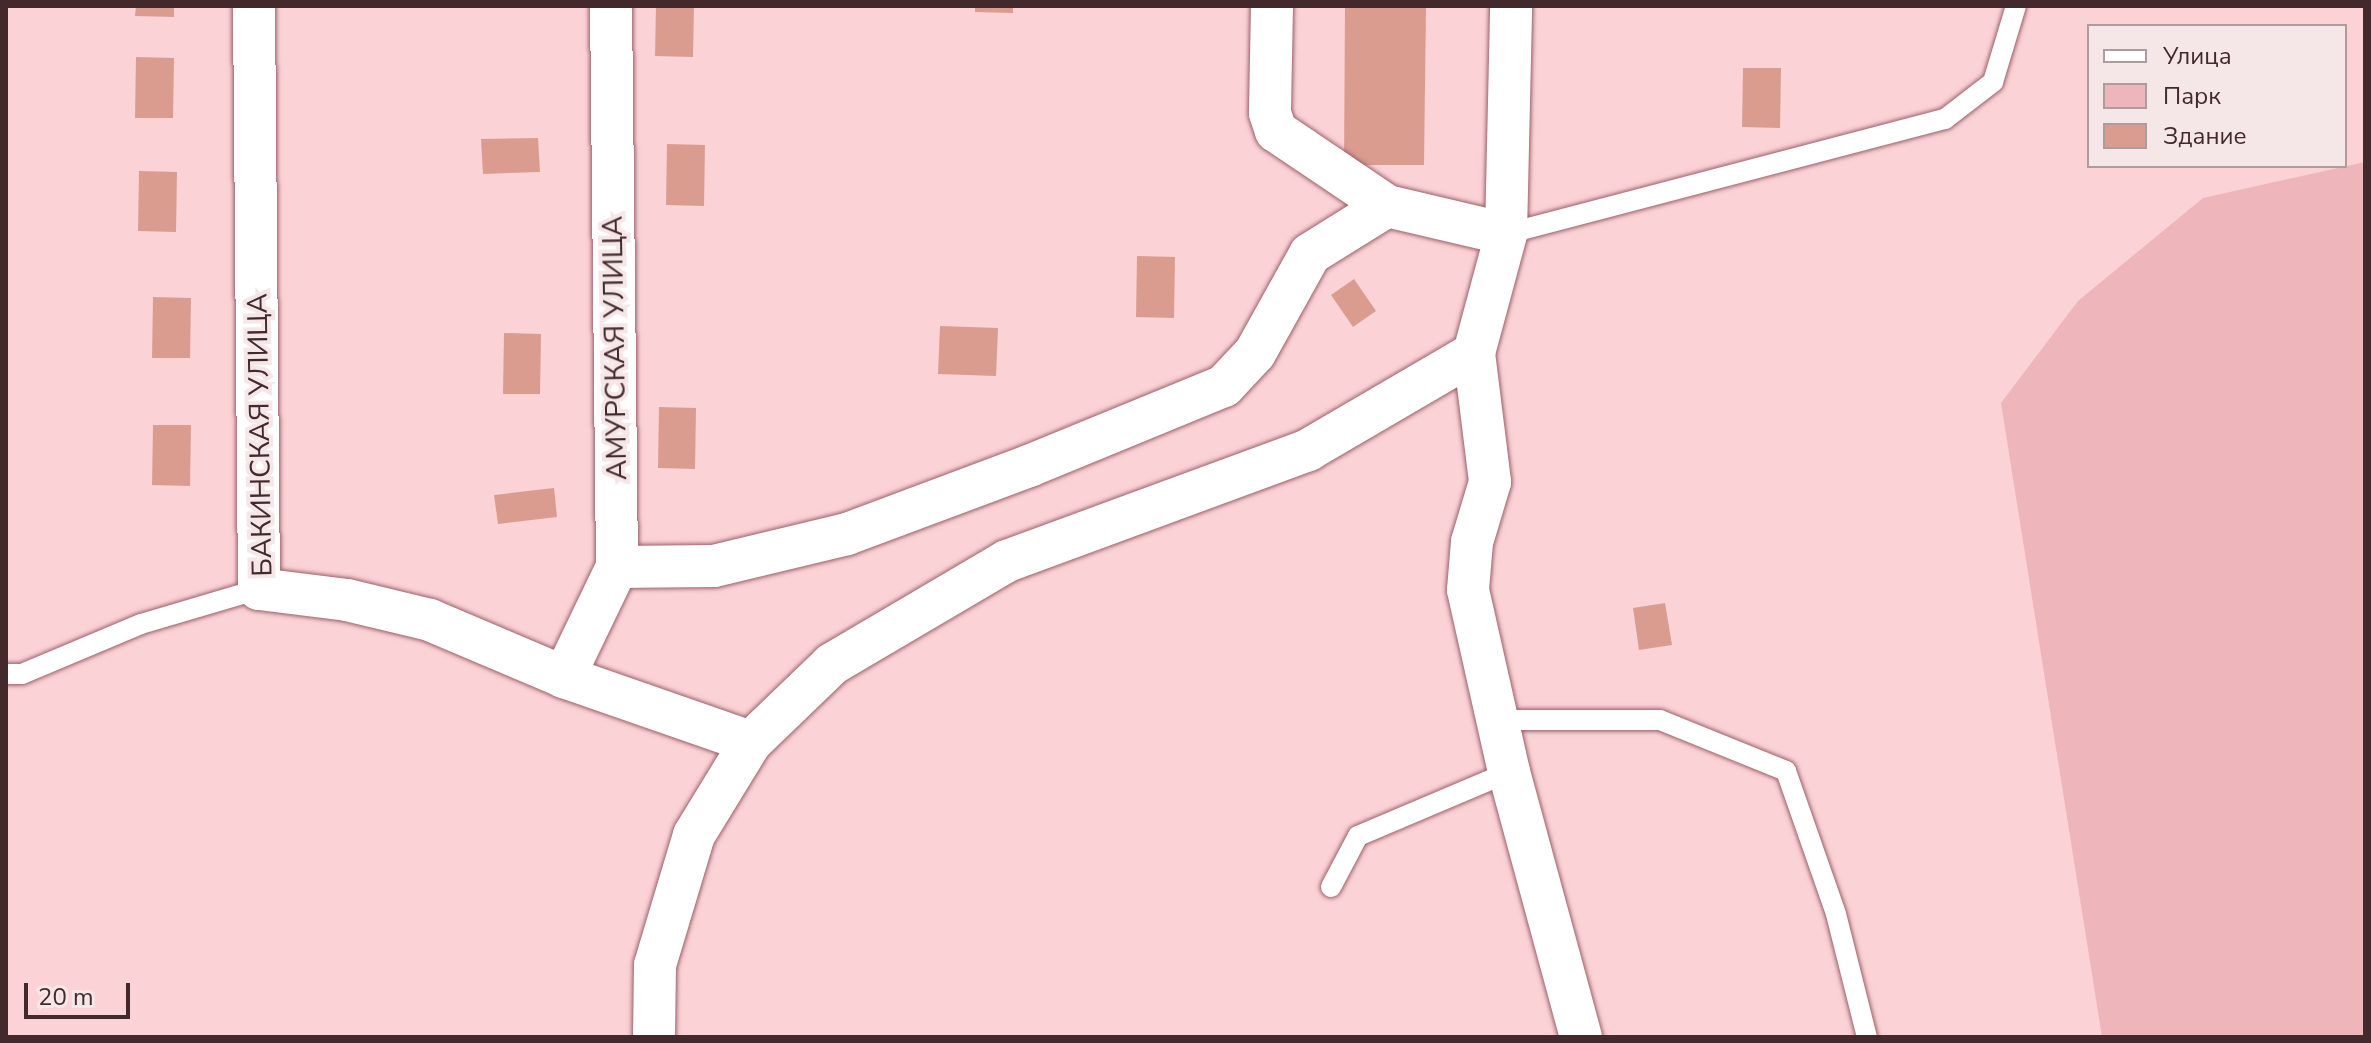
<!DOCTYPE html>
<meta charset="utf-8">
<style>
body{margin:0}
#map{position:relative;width:2371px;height:1043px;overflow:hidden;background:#fbd2d6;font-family:"Nunito Sans",sans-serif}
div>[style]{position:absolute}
.green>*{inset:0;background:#eeb5bb}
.building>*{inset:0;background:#db9c90}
.roads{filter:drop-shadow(0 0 2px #9b6068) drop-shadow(0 0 2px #9b6068)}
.lane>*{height:20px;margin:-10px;padding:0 10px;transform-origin:10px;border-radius:10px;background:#fff}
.street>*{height:42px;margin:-21px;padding:0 21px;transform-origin:21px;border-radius:21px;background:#fff}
span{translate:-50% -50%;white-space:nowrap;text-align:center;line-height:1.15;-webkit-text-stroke:8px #f5e7e8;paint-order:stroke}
.street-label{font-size:28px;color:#43292c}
.frame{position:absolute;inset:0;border:8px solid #43292c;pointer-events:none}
.legend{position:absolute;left:2087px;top:24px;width:260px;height:144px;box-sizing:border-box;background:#f5e7e8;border:2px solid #ae9b9d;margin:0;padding:10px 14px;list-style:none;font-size:24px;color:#43292c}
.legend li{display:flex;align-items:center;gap:16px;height:40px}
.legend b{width:40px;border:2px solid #ae9b9d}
.scale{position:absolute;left:24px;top:983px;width:106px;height:36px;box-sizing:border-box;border:4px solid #43292c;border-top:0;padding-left:10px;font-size:24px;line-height:28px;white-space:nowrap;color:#43292c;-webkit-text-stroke:6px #f5e7e8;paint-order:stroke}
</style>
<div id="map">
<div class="green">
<i style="clip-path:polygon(2365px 162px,2365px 1037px,2102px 1037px,2001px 403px,2078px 301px,2203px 198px)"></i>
</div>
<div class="building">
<i style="clip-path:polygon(136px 6px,174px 6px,174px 17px,135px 16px)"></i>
<i style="clip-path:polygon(656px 6px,694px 6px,693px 57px,655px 56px)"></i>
<i style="clip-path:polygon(975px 6px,1013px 6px,1013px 13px,975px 12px)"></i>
<i style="clip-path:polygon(1345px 6px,1426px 6px,1424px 165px,1344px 165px)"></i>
<i style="clip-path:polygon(136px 57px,174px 58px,173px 118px,135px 118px)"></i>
<i style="clip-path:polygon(1743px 68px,1781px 68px,1780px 128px,1742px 127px)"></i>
<i style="clip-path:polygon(538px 138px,540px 172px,483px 174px,481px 139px)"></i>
<i style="clip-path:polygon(667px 144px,705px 145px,704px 206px,666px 205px)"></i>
<i style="clip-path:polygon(139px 171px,177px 172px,176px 232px,138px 231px)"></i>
<i style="clip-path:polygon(1137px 256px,1175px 257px,1174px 318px,1136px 317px)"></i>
<i style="clip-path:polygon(1354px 279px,1376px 311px,1353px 327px,1331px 295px)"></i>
<i style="clip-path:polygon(153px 297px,191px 298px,190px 358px,152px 358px)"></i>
<i style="clip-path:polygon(940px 326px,998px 328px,996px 376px,938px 374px)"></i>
<i style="clip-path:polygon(504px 333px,541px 334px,540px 394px,503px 394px)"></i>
<i style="clip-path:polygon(659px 407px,696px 408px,695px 469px,658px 468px)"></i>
<i style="clip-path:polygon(153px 425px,191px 425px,190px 486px,152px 485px)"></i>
<i style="clip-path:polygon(554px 488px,557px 517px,498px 524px,494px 495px)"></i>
<i style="clip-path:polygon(1665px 603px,1672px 645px,1639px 650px,1633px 608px)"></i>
</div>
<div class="roads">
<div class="lane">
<i style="left:1506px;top:234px;width:454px;rotate:-14.7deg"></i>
<i style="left:1945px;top:119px;width:61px;rotate:-37.6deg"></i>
<i style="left:1993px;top:82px;width:79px;rotate:-73.2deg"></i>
<i style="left:6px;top:674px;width:16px"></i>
<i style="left:22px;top:674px;width:129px;rotate:-22.8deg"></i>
<i style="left:141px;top:624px;width:123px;rotate:-16.5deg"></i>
<i style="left:1498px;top:720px;width:162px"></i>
<i style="left:1660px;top:720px;width:136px;rotate:22deg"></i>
<i style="left:1786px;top:771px;width:151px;rotate:70.7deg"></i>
<i style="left:1836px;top:914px;width:127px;rotate:75.9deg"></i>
<i style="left:1331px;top:887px;width:58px;rotate:-62.1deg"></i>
<i style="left:1358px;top:836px;width:164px;rotate:-23deg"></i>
</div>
<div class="street">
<i style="left:254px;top:6px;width:583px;rotate:89.51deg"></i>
<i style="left:259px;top:589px;width:89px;rotate:7.1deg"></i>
<i style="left:347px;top:600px;width:85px;rotate:13.5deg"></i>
<i style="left:430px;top:620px;width:146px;rotate:23deg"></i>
<i style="left:564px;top:677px;width:198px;rotate:19.2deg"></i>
<i style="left:1272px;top:6px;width:107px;rotate:91.1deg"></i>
<i style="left:1270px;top:113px;width:19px;rotate:72deg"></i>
<i style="left:1276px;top:131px;width:134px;rotate:34deg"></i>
<i style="left:1387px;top:206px;width:122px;rotate:13.2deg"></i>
<i style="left:1474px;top:353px;width:130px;rotate:82.9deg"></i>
<i style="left:1490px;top:482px;width:63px;rotate:106.7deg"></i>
<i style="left:1472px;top:542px;width:48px;rotate:94.8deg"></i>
<i style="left:1468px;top:590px;width:187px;rotate:77.3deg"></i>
<i style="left:1509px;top:772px;width:275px;rotate:74.8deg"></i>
<i style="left:617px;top:567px;width:97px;rotate:-0.6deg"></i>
<i style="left:714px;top:566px;width:137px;rotate:-13.5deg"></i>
<i style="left:847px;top:534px;width:194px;rotate:-20.5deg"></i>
<i style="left:1029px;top:466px;width:211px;rotate:-22.3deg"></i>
<i style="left:1224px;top:386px;width:45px;rotate:-46.8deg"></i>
<i style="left:1255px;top:353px;width:113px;rotate:-60.9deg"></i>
<i style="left:1310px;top:254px;width:91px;rotate:-31.9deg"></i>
<i style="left:564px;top:677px;width:122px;rotate:-64.3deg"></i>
<i style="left:617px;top:567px;width:561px;rotate:-90.61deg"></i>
<i style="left:654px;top:1037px;width:72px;rotate:-89.2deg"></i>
<i style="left:655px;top:965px;width:136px;rotate:-73.3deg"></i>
<i style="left:694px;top:835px;width:109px;rotate:-58.5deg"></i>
<i style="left:751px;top:742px;width:112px;rotate:-43.9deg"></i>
<i style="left:832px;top:664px;width:203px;rotate:-30.5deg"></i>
<i style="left:1007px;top:561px;width:321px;rotate:-20.2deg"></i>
<i style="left:1308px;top:450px;width:192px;rotate:-30.3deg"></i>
<i style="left:1474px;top:353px;width:123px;rotate:-74.9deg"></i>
<i style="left:1506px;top:234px;width:228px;rotate:-88.7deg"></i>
</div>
</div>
<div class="street-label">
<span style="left:615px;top:348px;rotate:-91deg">АМУРСКАЯ УЛИЦА</span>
<span style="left:260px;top:435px;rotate:-91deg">БАКИНСКАЯ УЛИЦА</span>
</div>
<div class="frame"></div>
<ul class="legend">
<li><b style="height:10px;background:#fff"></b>Улица</li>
<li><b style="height:22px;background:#eeb5bb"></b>Парк</li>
<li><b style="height:22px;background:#db9c90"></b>Здание</li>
</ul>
<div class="scale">20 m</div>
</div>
